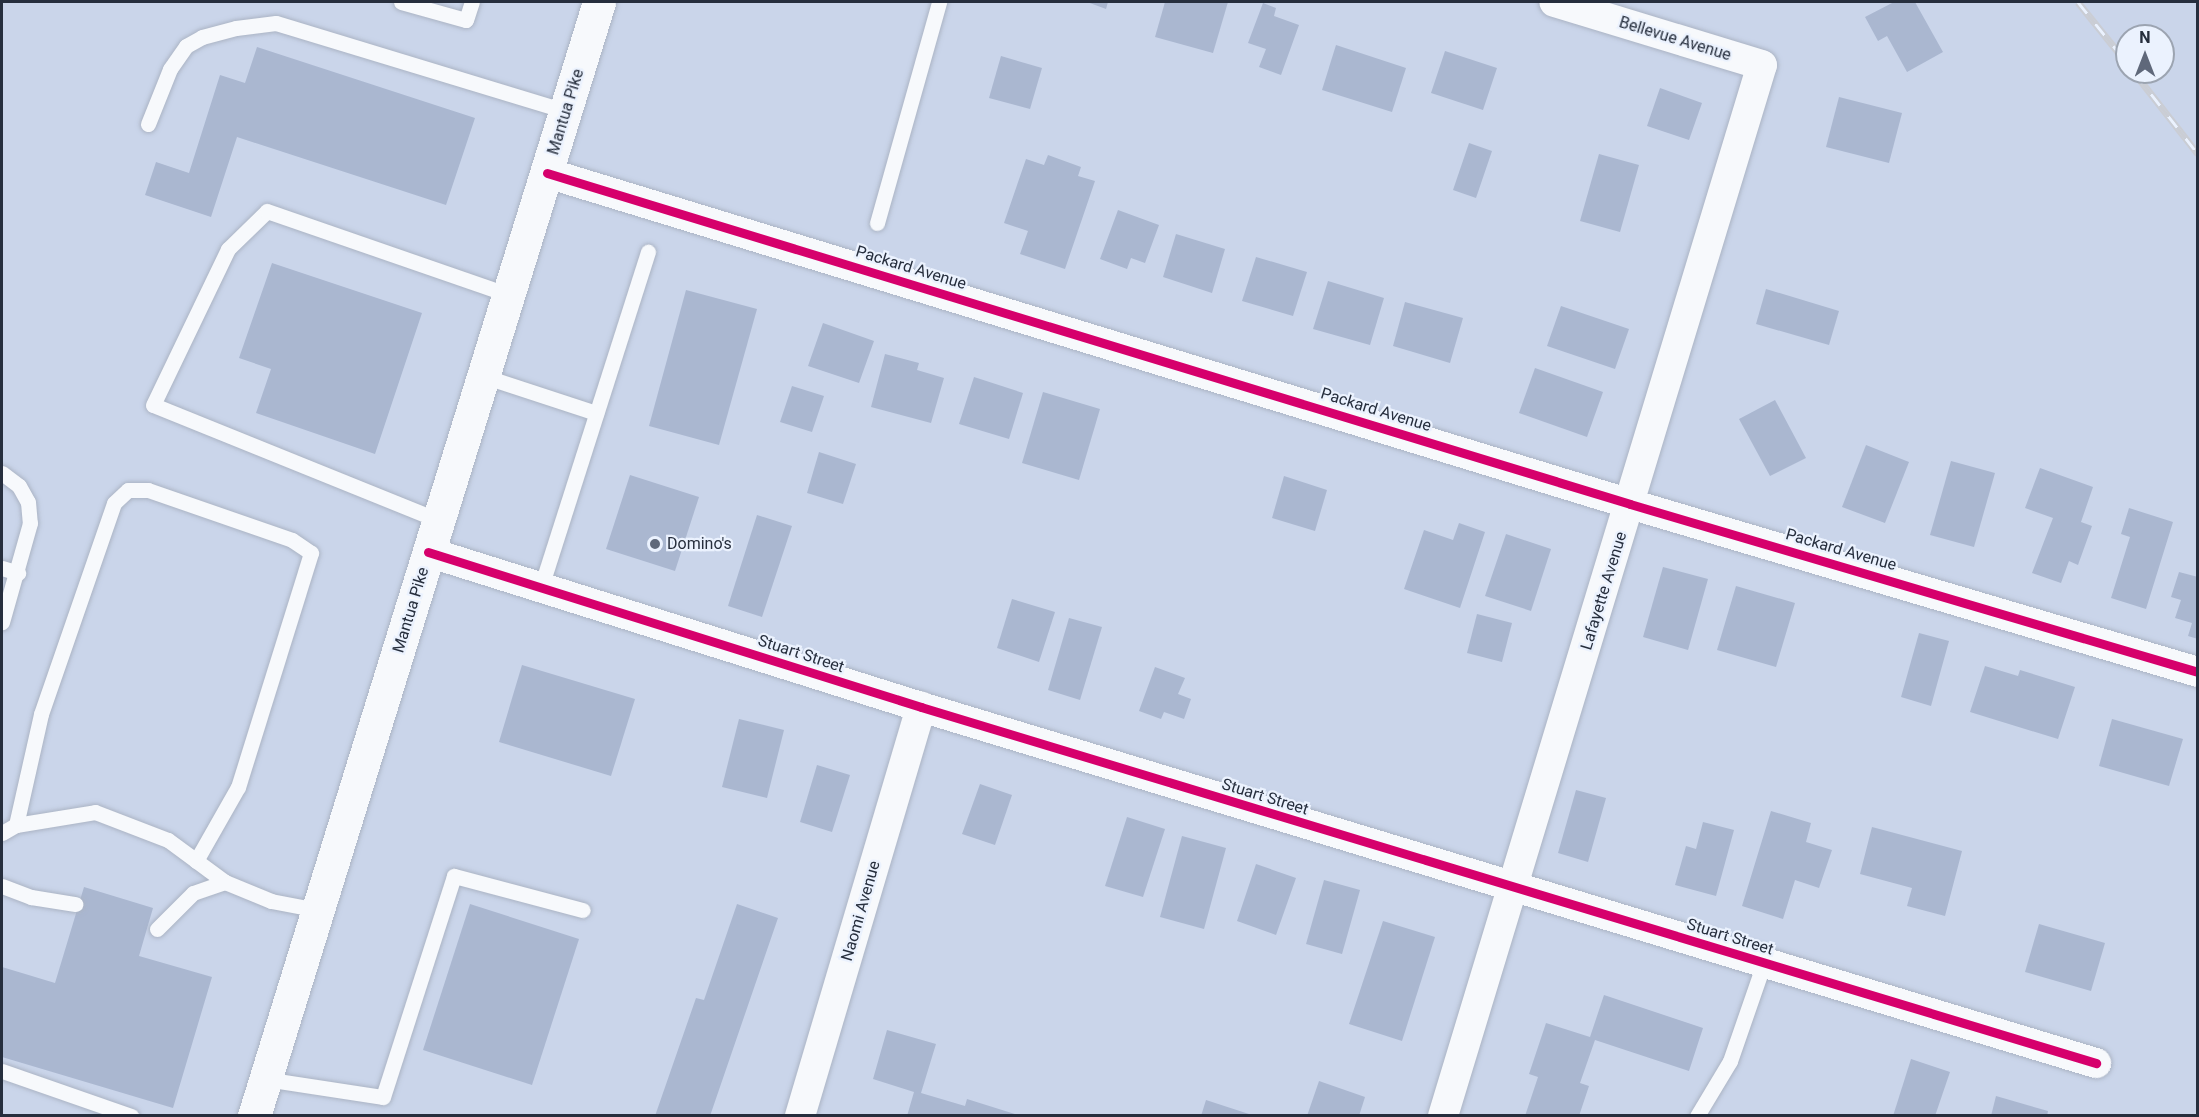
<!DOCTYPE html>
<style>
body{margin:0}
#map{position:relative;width:2199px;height:1117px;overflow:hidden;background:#cad5ea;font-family:Roboto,sans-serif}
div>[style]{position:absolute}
.building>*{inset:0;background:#aab7d0}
.roads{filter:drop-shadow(0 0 2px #abb4c4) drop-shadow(0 0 2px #abb4c4)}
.lane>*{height:15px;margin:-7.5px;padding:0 7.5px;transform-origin:7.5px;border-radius:7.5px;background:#f7f9fc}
.street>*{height:30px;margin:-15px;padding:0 15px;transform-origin:15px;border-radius:15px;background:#f7f9fc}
.primary>*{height:33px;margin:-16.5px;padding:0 16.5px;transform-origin:16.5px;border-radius:16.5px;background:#f7f9fc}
.rail>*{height:7px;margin-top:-3.5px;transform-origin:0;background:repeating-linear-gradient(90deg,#ebf2fe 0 14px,#cacdd4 0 28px);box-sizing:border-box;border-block:2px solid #cacdd4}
.cycleway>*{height:9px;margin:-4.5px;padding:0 4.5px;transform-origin:4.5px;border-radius:4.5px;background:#d6006c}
.dots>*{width:16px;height:16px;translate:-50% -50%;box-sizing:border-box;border:3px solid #ebf2fe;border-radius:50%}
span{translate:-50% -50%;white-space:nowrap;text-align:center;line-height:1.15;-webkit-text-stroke:4.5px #ebf2fe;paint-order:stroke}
.street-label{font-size:16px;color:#262e3d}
.poi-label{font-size:16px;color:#262e3d}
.left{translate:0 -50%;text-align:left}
.frame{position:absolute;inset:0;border:3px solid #262e3d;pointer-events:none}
.north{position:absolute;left:2115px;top:24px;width:60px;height:60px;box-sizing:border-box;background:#ebf2fe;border:2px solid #9ca4b1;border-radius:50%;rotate:0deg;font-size:16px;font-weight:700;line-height:24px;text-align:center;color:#262e3d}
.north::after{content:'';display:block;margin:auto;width:21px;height:27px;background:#5f687a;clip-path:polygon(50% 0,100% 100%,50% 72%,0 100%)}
</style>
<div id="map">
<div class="building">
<i style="clip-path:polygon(1087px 2px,1108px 2px,1106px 9px)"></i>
<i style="clip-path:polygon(1165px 2px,1228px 2px,1213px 53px,1155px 37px)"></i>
<i style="clip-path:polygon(1894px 2px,1915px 2px,1943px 52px,1907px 72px,1887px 36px,1878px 41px,1865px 17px)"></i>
<i style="clip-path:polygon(1263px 3px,1276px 8px,1274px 16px,1299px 25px,1281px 75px,1259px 67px,1266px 49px,1248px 43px)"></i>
<i style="clip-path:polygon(1336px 45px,1406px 68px,1392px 112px,1322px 90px)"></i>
<i style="clip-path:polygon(257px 47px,475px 118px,446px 205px,237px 137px,211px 217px,145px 195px,156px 162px,189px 173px,220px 75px,245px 83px)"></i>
<i style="clip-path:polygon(1445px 51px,1497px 68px,1483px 110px,1431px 93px)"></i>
<i style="clip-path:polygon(1001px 56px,1042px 68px,1030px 109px,989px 98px)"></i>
<i style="clip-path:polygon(1660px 88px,1702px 103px,1689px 140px,1647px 126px)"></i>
<i style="clip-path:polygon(1839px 97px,1902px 113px,1889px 163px,1826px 147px)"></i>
<i style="clip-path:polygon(1469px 143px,1492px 151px,1476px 198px,1453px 190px)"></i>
<i style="clip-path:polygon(1599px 154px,1639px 165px,1620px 232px,1580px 221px)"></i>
<i style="clip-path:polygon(1048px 155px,1081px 167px,1078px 176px,1095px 181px,1065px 269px,1020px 254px,1028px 231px,1004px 223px,1026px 159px,1044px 165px)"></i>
<i style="clip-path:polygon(1118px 210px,1159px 225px,1145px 263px,1131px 258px,1127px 269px,1100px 259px)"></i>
<i style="clip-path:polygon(1176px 234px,1225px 249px,1212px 293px,1163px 277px)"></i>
<i style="clip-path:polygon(1256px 257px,1307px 272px,1293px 316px,1242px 301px)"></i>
<i style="clip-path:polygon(272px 263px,422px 313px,375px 454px,256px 413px,271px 369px,239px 358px)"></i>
<i style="clip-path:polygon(1328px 281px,1384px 298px,1370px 345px,1313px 329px)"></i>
<i style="clip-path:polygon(1766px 289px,1839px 311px,1829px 345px,1756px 324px)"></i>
<i style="clip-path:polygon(686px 290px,757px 309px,719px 445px,649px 426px)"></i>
<i style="clip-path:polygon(1405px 302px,1463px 318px,1450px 363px,1393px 346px)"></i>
<i style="clip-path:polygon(1561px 306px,1629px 329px,1615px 369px,1547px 346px)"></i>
<i style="clip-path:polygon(823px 323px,874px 341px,859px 383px,808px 366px)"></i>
<i style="clip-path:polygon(885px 354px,919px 363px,917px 370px,944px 378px,931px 423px,871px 407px)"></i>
<i style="clip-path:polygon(1535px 368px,1603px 392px,1587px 437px,1519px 413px)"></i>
<i style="clip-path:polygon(974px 377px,1023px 393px,1009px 439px,959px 424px)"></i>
<i style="clip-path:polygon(792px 386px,824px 396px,812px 432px,780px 422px)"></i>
<i style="clip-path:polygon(1043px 392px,1100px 409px,1079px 480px,1022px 463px)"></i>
<i style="clip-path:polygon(1775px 400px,1806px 458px,1770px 476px,1739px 419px)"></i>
<i style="clip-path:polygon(1866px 445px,1909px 462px,1885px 523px,1842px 507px)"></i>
<i style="clip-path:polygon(819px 452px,856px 464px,843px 504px,807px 493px)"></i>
<i style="clip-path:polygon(1951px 461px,1995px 473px,1974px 547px,1930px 535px)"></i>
<i style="clip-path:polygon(2040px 468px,2093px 487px,2081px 522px,2092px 526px,2078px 565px,2069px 561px,2061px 583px,2032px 573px,2053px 518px,2025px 508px)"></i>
<i style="clip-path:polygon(630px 475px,699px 497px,675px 571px,606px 549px)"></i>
<i style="clip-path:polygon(1284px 476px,1327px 490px,1315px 531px,1272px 518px)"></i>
<i style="clip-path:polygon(2129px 508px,2173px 522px,2146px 609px,2111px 598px,2130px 537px,2121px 534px)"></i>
<i style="clip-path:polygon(757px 515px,792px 526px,762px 617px,728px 606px)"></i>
<i style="clip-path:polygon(1459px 523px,1485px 532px,1460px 608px,1404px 589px,1424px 530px,1453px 540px)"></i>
<i style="clip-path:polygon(1506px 534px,1551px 549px,1531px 611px,1485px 596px)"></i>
<i style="clip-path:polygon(1663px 567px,1708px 579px,1688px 650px,1643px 637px)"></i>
<i style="clip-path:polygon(2179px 572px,2198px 577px,2198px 639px,2188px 636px,2192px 623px,2175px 618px,2181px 600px,2171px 597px)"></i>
<i style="clip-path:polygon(1736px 586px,1795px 603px,1776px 667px,1717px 650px)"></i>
<i style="clip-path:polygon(1012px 599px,1055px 612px,1039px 662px,997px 648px)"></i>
<i style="clip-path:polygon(1477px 614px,1512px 623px,1502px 662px,1467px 653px)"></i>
<i style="clip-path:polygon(1069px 618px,1102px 627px,1080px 700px,1048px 690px)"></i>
<i style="clip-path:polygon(1919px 633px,1949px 641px,1931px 706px,1901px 697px)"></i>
<i style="clip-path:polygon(522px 665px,635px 699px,611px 776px,499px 742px)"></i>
<i style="clip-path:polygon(1985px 666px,2018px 676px,2020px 670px,2075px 687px,2058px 739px,1970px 712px)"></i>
<i style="clip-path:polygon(1155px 667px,1185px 678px,1178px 694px,1191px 699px,1184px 719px,1164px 712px,1161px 719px,1139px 711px)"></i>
<i style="clip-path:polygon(739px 719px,784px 730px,767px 798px,722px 787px)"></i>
<i style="clip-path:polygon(2112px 719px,2183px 739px,2169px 786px,2099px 766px)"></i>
<i style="clip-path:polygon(817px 765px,850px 775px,832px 832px,800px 822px)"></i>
<i style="clip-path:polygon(980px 784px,1012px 795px,995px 845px,962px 834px)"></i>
<i style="clip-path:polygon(1576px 790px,1606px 798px,1588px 862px,1558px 853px)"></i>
<i style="clip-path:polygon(1771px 811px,1811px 823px,1806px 842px,1832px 850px,1819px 888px,1795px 880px,1783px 919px,1742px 906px)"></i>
<i style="clip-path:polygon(1127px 817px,1165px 829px,1143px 897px,1105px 886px)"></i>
<i style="clip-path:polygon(1703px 822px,1734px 830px,1716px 896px,1675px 885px,1686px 846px,1696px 849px)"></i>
<i style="clip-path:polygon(1872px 827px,1962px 851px,1945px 916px,1907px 906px,1912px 888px,1860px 874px)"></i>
<i style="clip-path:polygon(1182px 836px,1226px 848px,1204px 929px,1160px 917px)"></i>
<i style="clip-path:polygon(1256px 864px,1296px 878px,1276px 935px,1237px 921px)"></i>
<i style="clip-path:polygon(1324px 880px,1360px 890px,1342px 954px,1306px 944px)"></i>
<i style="clip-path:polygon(84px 887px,153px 908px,139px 956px,212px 977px,173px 1108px,2px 1057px,2px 967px,55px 983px)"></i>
<i style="clip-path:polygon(470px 904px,579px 939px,532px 1085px,423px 1050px)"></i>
<i style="clip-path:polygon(737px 904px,778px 918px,710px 1116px,655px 1116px,696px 998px,704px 1000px)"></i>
<i style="clip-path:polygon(1383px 921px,1435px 937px,1402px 1041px,1349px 1024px)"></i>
<i style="clip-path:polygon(2039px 924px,2105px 943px,2091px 991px,2025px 972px)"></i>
<i style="clip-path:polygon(1604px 995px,1703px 1028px,1689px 1071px,1595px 1040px,1580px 1083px,1589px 1086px,1579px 1116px,1525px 1116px,1538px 1077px,1529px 1074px,1546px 1023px,1590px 1037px)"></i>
<i style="clip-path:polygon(887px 1030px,936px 1044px,921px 1093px,965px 1106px,967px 1099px,1021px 1116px,907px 1116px,914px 1092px,873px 1079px)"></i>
<i style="clip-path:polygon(1911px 1059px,1950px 1072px,1935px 1116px,1893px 1116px)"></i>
<i style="clip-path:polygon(1319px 1081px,1365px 1097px,1359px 1116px,1307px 1116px)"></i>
<i style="clip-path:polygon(1996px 1096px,2048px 1111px,2047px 1116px,1991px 1116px)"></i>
<i style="clip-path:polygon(1206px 1100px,1252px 1115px,1252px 1116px,1201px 1116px)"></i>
</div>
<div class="roads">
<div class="lane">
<i style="left:401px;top:2px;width:67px;rotate:15.5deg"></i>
<i style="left:466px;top:20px;width:19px;rotate:-72deg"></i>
<i style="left:148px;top:124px;width:59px;rotate:-68.2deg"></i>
<i style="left:170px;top:69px;width:28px;rotate:-55deg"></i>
<i style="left:186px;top:46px;width:18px;rotate:-29deg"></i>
<i style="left:202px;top:37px;width:35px;rotate:-15deg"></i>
<i style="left:236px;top:28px;width:40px;rotate:-7.1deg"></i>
<i style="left:276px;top:23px;width:303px;rotate:16.9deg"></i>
<i style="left:877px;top:223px;width:230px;rotate:-74.3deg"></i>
<i style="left:483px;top:376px;width:119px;rotate:18.1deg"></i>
<i style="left:2px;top:473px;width:21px;rotate:37deg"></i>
<i style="left:19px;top:486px;width:18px;rotate:61deg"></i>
<i style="left:28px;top:502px;width:21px;rotate:85deg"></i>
<i style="left:30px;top:523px;width:103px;rotate:105.8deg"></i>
<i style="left:438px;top:520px;width:307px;rotate:-158deg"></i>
<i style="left:153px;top:405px;width:173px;rotate:-64.3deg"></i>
<i style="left:228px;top:249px;width:54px;rotate:-44.3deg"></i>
<i style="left:267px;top:211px;width:256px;rotate:19.1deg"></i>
<i style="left:2px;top:568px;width:17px;rotate:17deg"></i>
<i style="left:541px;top:587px;width:352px;rotate:-72.3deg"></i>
<i style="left:16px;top:825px;width:114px;rotate:-77.3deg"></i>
<i style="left:41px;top:714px;width:223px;rotate:-70.9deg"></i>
<i style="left:114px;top:503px;width:19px;rotate:-43deg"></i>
<i style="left:128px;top:490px;width:20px"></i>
<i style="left:148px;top:490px;width:152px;rotate:19.1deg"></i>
<i style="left:292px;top:540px;width:23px;rotate:34deg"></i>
<i style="left:311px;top:553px;width:245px;rotate:107.3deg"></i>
<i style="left:238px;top:787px;width:85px;rotate:119.6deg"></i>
<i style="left:2px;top:833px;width:16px;rotate:-30deg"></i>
<i style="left:16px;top:825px;width:80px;rotate:-9.3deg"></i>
<i style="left:95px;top:812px;width:78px;rotate:21deg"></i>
<i style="left:168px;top:840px;width:71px;rotate:36.4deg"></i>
<i style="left:225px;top:882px;width:50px;rotate:22.4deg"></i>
<i style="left:271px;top:901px;width:48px;rotate:10.8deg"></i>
<i style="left:2px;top:886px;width:31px;rotate:21deg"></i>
<i style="left:31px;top:897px;width:45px;rotate:9deg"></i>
<i style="left:157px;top:929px;width:51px;rotate:-45deg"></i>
<i style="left:193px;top:893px;width:34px;rotate:-19deg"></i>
<i style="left:2px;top:1071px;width:137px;rotate:19.2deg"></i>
<i style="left:265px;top:1079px;width:119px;rotate:8.7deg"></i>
<i style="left:383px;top:1097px;width:232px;rotate:-72.2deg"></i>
<i style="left:454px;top:876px;width:133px;rotate:14.8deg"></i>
<i style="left:1697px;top:1116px;width:64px;rotate:-59deg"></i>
<i style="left:1730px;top:1061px;width:104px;rotate:-70.9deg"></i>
</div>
<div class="street">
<i style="left:547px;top:173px;width:1132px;rotate:16.99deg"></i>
<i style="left:1630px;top:504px;width:592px;rotate:16.48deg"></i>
<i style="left:428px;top:552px;width:517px;rotate:17.45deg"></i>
<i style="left:921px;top:707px;width:1228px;rotate:16.86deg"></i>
<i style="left:800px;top:1116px;width:427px;rotate:-73.5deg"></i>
<i style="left:1443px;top:1116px;width:1098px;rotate:-73.12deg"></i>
<i style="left:1762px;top:65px;width:217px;rotate:-163.1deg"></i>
</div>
<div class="primary">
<i style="left:254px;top:1116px;width:1166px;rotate:-72.79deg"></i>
</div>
</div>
<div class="rail">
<i style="left:2078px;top:2px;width:78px;rotate:51.2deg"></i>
<i style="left:2134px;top:72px;width:104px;rotate:52deg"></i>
</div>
<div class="cycleway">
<i style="left:547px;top:173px;width:1132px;rotate:16.99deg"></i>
<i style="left:1630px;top:504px;width:592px;rotate:16.48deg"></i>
<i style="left:428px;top:552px;width:517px;rotate:17.45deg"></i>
<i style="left:921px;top:707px;width:1228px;rotate:16.86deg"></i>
</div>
<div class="dots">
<i style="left:655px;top:544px;background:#5f687a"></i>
</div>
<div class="street-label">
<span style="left:1675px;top:39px;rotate:17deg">Bellevue Avenue</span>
<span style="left:566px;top:112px;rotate:-73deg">Mantua Pike</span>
<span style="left:911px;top:268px;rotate:17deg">Packard Avenue</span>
<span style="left:1376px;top:410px;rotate:17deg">Packard Avenue</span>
<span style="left:1841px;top:550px;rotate:16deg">Packard Avenue</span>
<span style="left:1604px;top:591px;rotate:-73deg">Lafayette Avenue</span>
<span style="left:411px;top:610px;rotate:-73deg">Mantua Pike</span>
<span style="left:801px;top:654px;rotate:18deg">Stuart Street</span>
<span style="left:1265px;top:797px;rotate:17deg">Stuart Street</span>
<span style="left:861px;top:911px;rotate:-74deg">Naomi Avenue</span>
<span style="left:1730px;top:937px;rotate:17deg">Stuart Street</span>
</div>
<div class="poi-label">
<span class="left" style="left:667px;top:544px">Domino's</span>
</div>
<div class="frame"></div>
<div class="north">N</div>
</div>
